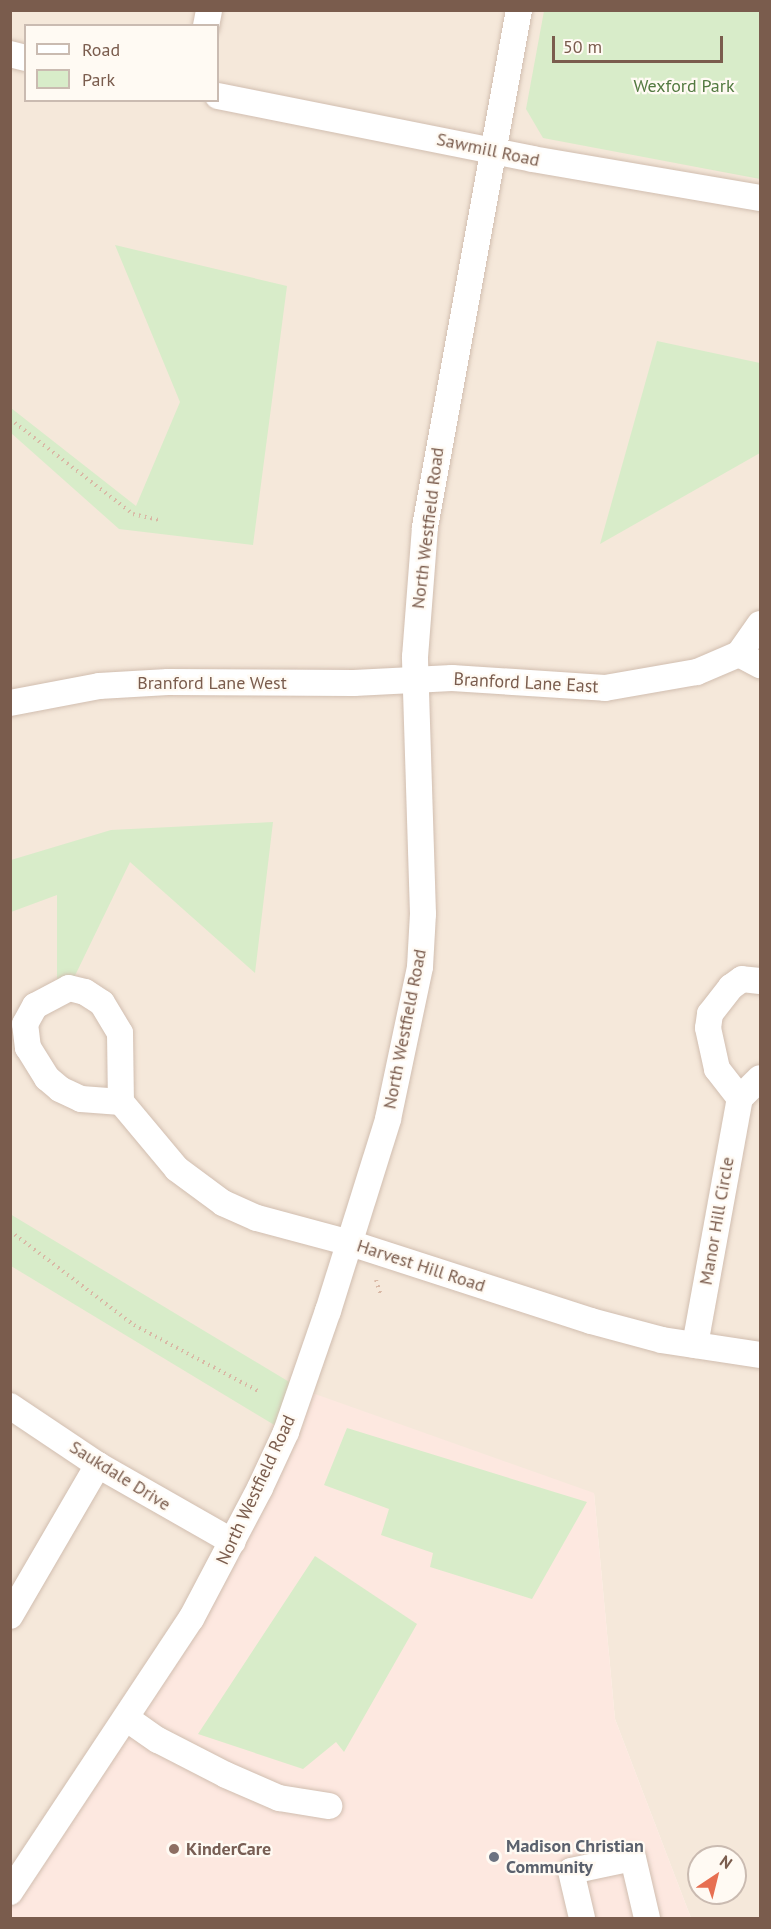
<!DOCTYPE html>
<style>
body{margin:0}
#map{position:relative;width:771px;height:1929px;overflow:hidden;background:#fdf6ec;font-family:"PT Sans",sans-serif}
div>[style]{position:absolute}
.residential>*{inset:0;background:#f5e8da}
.commercial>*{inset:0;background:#fde8e0}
.green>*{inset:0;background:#d8ecc9}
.path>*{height:4px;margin-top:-2px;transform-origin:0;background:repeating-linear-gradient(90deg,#d9b8a5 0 1.5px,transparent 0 6px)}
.roads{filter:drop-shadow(0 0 2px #d1beb0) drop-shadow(0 0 2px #d1beb0)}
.minor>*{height:26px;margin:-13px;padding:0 13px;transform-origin:13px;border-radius:13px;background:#fff}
.dots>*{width:16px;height:16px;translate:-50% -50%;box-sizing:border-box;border:3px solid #fffaf3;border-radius:50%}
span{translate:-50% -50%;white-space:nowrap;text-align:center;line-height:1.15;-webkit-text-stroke:4.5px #fffaf3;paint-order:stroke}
.park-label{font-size:18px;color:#537a41}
.street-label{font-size:18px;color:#7a5c4d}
.worship-label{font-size:18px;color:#5b616d;font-weight:700}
.left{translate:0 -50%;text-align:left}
.education-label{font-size:18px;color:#785e54;font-weight:700}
.frame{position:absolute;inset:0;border:12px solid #7a5c4d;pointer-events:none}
.legend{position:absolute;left:24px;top:24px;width:195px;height:78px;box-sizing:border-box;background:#fffaf3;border:2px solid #cabbb1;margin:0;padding:8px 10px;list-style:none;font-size:18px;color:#7a5c4d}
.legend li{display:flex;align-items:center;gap:12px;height:30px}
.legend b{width:30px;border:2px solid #cabbb1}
.north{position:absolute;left:687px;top:1845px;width:60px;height:60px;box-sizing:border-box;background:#fffaf3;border:2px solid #cabbb1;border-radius:50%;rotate:35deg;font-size:16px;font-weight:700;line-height:24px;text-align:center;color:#7a5c4d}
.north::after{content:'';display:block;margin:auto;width:21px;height:27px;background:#e76f51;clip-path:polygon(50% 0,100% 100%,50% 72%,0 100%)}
.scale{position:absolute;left:552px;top:36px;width:171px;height:27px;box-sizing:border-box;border:3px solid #7a5c4d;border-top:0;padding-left:8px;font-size:18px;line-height:21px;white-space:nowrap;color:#7a5c4d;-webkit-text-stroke:4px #fffaf3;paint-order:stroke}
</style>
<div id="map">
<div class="residential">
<i style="clip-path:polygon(evenodd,11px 11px,760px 11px,760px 1918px,691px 1918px,615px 1719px,594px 1493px,260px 1488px,11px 1892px,11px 11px,26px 26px,218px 26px,218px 100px,26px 100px,26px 26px,11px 11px,699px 1857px,735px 1857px,735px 1893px,699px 1893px,699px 1857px)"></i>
</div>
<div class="commercial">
<i style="clip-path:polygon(301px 1389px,594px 1493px,615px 1719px,691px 1918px,11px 1918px,11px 1892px,126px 1718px)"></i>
</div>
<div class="green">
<i style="clip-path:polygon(544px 11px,760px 11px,760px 179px,543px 138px,526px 109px)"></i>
<i style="clip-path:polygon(115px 245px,287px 286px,253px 545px,119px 529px,11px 433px,11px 408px,136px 506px,180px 402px)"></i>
<i style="clip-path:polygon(657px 341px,760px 363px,760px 453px,600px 544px)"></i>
<i style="clip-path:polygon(273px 822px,255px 973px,130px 862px,69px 988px,57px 992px,57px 895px,11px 912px,11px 860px,111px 830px)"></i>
<i style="clip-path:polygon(10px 1214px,301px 1389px,286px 1432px,11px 1266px)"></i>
<i style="clip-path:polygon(347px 1428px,587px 1502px,532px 1599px,430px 1567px,433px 1553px,381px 1535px,389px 1509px,324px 1485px)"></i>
<i style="clip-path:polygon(315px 1556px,417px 1624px,344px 1752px,336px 1742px,303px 1769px,198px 1734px)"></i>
</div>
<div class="path">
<i style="left:10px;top:419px;width:155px;rotate:37.7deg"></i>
<i style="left:133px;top:514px;width:26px;rotate:13deg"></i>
<i style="left:10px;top:1231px;width:156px;rotate:37.2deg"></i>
<i style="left:134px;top:1325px;width:143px;rotate:28deg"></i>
<i style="left:376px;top:1280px;width:16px;rotate:72deg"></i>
</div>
<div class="roads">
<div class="minor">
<i style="left:206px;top:26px;width:16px;rotate:-79deg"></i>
<i style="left:10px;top:54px;width:16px;rotate:14deg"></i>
<i style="left:218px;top:96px;width:320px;rotate:11.3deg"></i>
<i style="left:532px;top:159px;width:231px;rotate:9.7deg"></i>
<i style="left:760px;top:624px;width:37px;rotate:125deg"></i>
<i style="left:739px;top:654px;width:24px;rotate:28deg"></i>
<i style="left:10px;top:703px;width:91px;rotate:-10.8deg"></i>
<i style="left:99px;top:686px;width:69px;rotate:-3.3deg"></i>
<i style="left:168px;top:682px;width:186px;rotate:0.3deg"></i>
<i style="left:354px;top:683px;width:98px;rotate:-2.9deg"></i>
<i style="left:452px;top:678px;width:153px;rotate:3.7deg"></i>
<i style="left:605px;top:688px;width:93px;rotate:-9.9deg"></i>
<i style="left:697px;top:672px;width:46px;rotate:-23.2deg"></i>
<i style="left:760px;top:981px;width:18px;rotate:-174deg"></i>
<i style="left:742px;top:979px;width:14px;rotate:144deg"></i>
<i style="left:731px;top:987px;width:34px;rotate:128deg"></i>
<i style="left:710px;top:1014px;width:14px;rotate:98deg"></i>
<i style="left:708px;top:1028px;width:42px;rotate:77.6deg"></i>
<i style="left:717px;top:1069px;width:37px;rotate:52deg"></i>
<i style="left:740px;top:1098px;width:28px;rotate:-45deg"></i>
<i style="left:69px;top:988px;width:16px;rotate:14deg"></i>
<i style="left:85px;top:992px;width:20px;rotate:33deg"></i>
<i style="left:102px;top:1003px;width:35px;rotate:59deg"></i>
<i style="left:120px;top:1033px;width:69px;rotate:89.2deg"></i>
<i style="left:121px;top:1102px;width:40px;rotate:-175.7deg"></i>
<i style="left:81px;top:1099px;width:23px;rotate:-155deg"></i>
<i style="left:60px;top:1089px;width:17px;rotate:-140deg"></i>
<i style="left:47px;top:1078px;width:36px;rotate:-122deg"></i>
<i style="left:28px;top:1048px;width:24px;rotate:-97deg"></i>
<i style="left:25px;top:1024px;width:21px;rotate:-61deg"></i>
<i style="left:35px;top:1006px;width:38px;rotate:-28deg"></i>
<i style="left:121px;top:1102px;width:87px;rotate:50.1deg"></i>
<i style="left:177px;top:1169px;width:57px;rotate:36.5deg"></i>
<i style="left:223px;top:1203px;width:37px;rotate:24deg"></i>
<i style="left:257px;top:1218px;width:96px;rotate:15deg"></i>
<i style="left:350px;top:1243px;width:253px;rotate:17.9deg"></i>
<i style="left:591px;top:1321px;width:73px;rotate:15deg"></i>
<i style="left:662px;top:1340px;width:99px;rotate:8.7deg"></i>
<i style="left:695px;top:1345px;width:251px;rotate:-79.7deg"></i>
<i style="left:10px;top:1406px;width:106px;rotate:33.8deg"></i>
<i style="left:98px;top:1465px;width:155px;rotate:29.7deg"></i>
<i style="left:10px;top:1616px;width:175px;rotate:-59.8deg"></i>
<i style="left:126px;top:1718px;width:39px;rotate:35deg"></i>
<i style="left:158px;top:1740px;width:76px;rotate:27.2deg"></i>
<i style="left:226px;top:1775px;width:58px;rotate:23.5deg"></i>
<i style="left:279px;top:1798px;width:51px;rotate:9.1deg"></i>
<i style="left:10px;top:1892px;width:328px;rotate:-56.5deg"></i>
<i style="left:191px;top:1619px;width:148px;rotate:-62.2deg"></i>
<i style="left:260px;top:1488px;width:62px;rotate:-65.1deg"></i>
<i style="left:286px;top:1432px;width:128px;rotate:-70.9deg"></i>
<i style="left:328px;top:1311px;width:201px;rotate:-72.6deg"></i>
<i style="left:388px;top:1119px;width:155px;rotate:-78.1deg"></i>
<i style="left:420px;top:967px;width:53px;rotate:-86.8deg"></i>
<i style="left:423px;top:914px;width:257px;rotate:-91.8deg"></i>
<i style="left:415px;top:657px;width:130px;rotate:-85.6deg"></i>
<i style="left:425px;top:527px;width:525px;rotate:-79.7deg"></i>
<i style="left:582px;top:1918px;width:48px;rotate:-103.2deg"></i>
<i style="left:571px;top:1871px;width:63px;rotate:-11.8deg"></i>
<i style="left:633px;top:1858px;width:62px;rotate:76.9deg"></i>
</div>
</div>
<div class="dots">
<i style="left:174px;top:1849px;background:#8d6e63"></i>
<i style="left:494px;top:1857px;background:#6b7280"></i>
</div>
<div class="park-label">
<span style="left:684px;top:86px">Wexford Park</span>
</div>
<div class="street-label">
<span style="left:488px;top:150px;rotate:12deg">Sawmill Road</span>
<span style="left:428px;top:528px;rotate:-83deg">North Westfield Road</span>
<span style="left:212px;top:683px">Branford Lane West</span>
<span style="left:526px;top:683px;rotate:3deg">Branford Lane East</span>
<span style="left:405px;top:1029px;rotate:-79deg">North Westfield Road</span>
<span style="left:717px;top:1221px;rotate:-80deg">Manor Hill Circle</span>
<span style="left:421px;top:1266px;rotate:18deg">Harvest Hill Road</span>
<span style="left:120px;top:1476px;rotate:32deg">Saukdale Drive</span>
<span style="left:256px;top:1490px;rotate:-65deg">North Westfield Road</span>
</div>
<div class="worship-label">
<span class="left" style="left:506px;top:1857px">Madison Christian<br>Community</span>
</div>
<div class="education-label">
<span class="left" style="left:186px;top:1849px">KinderCare</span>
</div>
<div class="frame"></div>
<ul class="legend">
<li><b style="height:8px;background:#fff"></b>Road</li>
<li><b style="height:16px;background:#d8ecc9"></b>Park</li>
</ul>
<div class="north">N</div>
<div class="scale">50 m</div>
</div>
